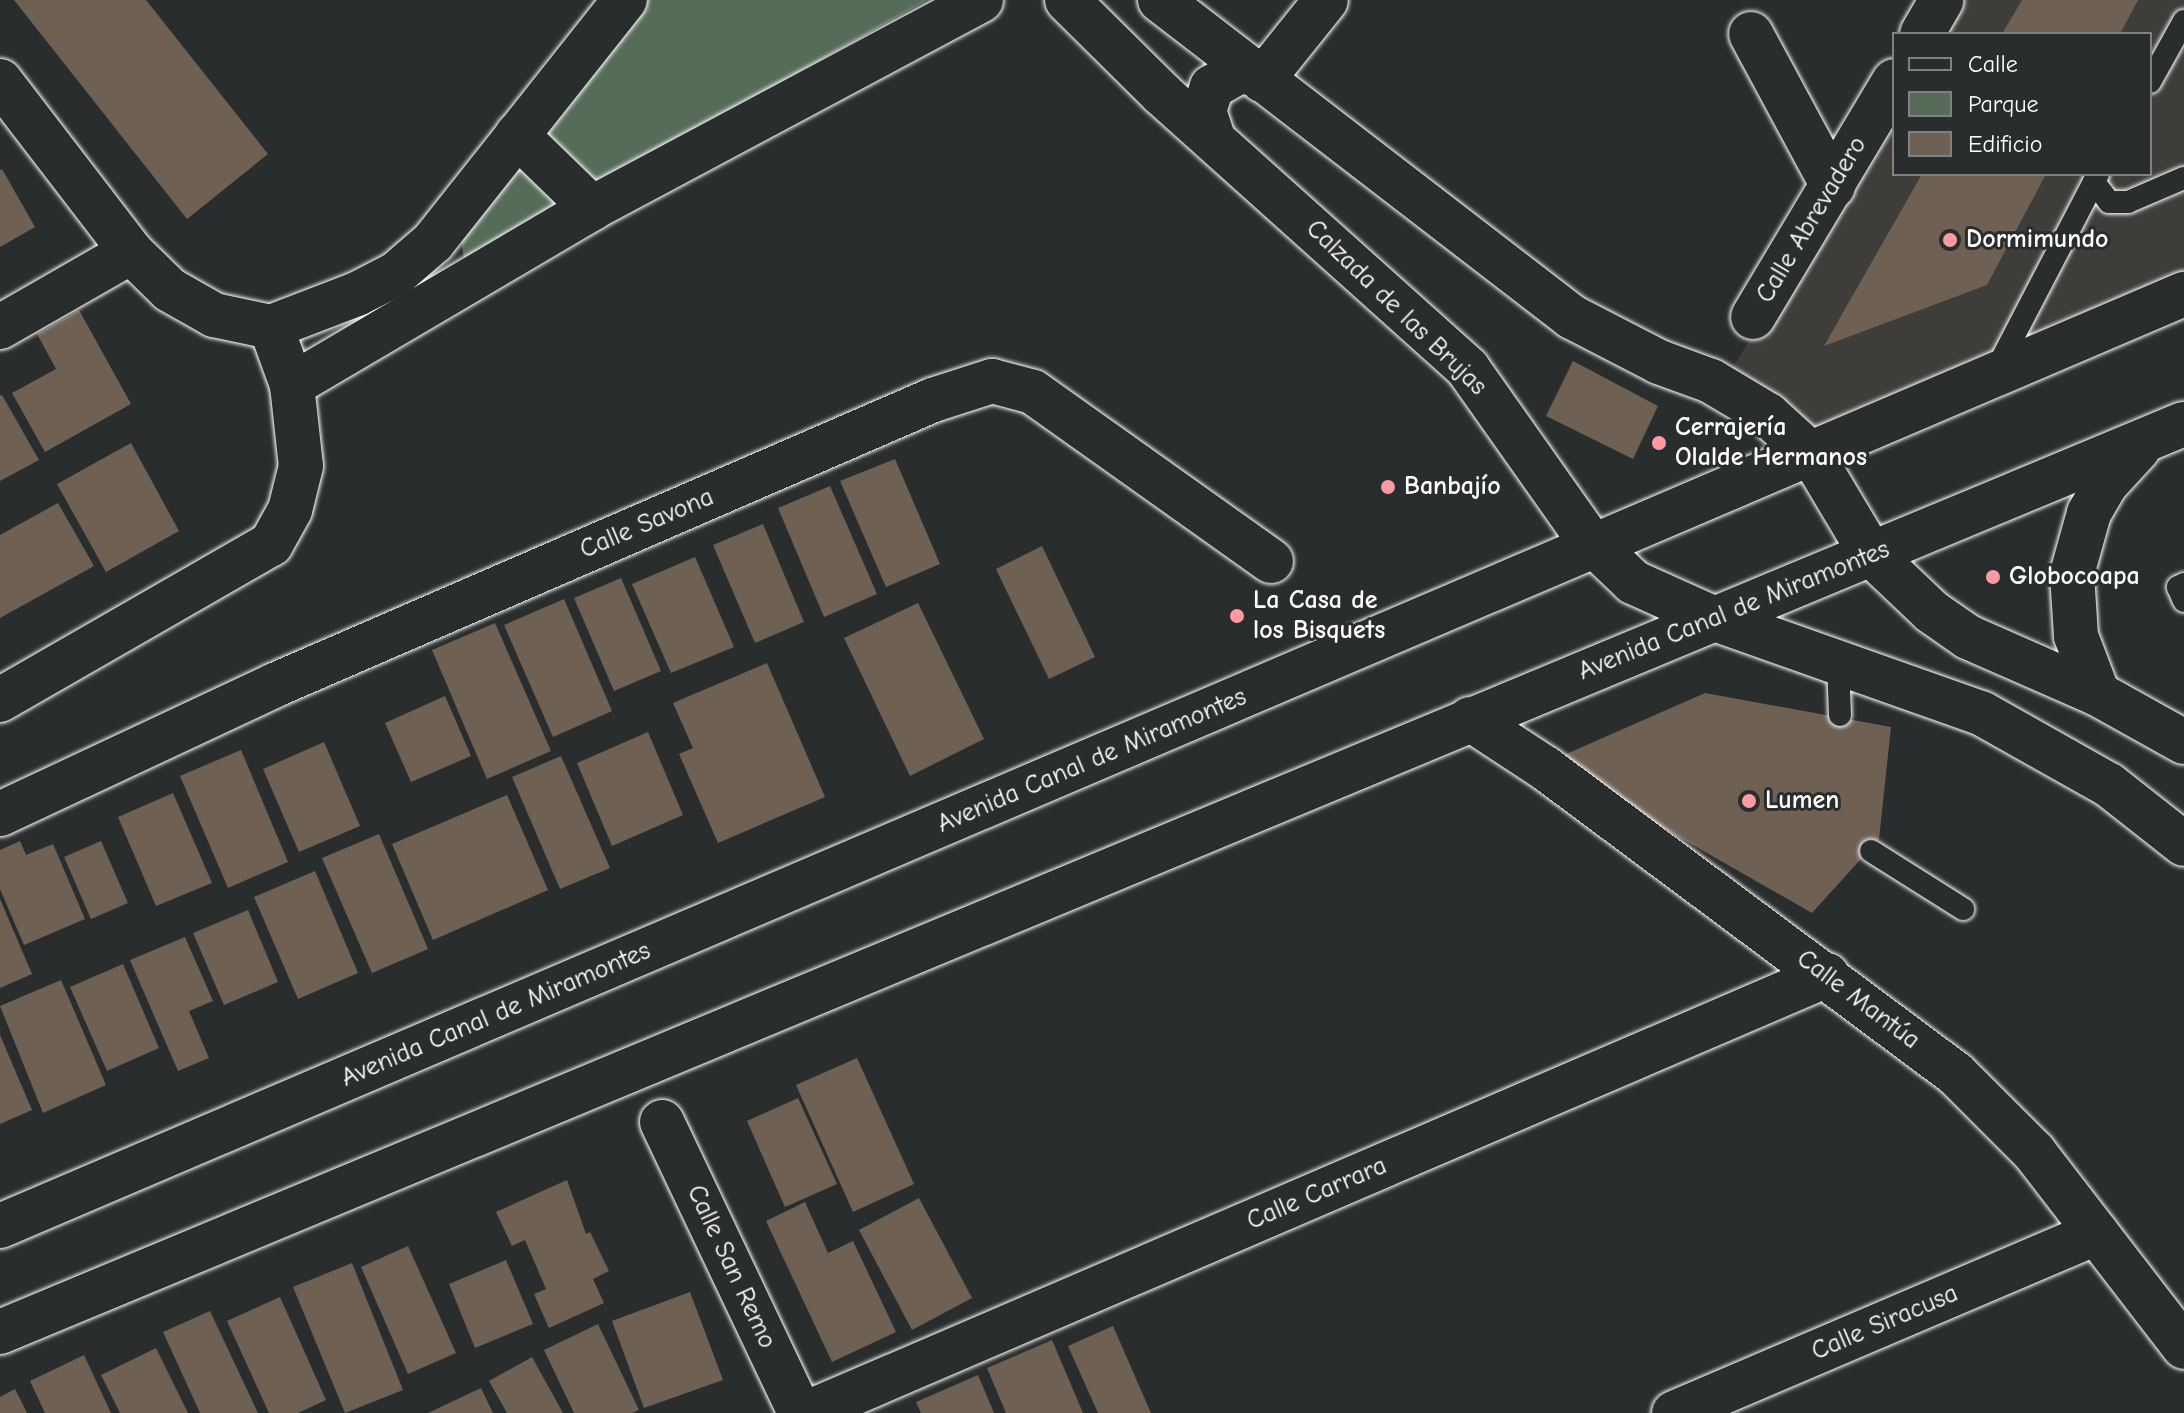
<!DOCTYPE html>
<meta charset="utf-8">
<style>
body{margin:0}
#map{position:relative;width:2184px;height:1413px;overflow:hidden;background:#2a2d2e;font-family:"Comic Neue",sans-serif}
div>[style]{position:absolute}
.built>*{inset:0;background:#3e3d39}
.green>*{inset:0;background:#566c59}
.building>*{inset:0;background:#6e6154}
.roads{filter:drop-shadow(0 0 2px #fff) drop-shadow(0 0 2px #fff)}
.lane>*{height:22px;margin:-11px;padding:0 11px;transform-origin:11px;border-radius:11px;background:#2a2d2e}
.street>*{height:44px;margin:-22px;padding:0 22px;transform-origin:22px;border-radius:22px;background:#2a2d2e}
.secondary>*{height:44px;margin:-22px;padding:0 22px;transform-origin:22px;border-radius:22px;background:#2a2d2e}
.primary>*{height:44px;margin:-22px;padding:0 22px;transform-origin:22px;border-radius:22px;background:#2a2d2e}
.dots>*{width:22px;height:22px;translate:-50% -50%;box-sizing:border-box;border:4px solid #2a2d2e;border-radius:50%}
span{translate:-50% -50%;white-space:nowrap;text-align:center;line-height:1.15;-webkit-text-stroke:6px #2a2d2e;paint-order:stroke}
.street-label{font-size:26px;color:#fff}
.poi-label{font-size:26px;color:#fff;font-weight:700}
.left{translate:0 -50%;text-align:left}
.legend{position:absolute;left:1892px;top:32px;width:260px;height:144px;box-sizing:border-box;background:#2a2d2e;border:2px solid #7f8182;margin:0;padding:10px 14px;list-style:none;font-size:24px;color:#fff}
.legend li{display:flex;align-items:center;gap:16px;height:40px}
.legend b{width:40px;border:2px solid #7f8182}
</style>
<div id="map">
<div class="built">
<i style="clip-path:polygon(1957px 0,2184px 0,2184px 277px,1824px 440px,1730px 372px,1894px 103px,1894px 174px,2150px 174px,2150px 34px,1936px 34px)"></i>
</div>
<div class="green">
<i style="clip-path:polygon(648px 0,927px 0,464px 260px,460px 231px)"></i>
</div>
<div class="building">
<i style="clip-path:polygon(14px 0,146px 0,268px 154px,187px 219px)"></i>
<i style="clip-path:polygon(2022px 0,2138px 0,2120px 34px,2002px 34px)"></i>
<i style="clip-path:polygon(2px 169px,35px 227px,0 247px,0 170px)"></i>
<i style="clip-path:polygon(1922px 174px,2046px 174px,1987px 285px,1824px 346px)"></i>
<i style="clip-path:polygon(79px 310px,131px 404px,45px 452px,12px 393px,56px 369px,37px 334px)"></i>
<i style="clip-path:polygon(1573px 361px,1658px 406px,1633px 459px,1546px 416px)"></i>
<i style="clip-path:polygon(2px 395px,39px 460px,0 481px,0 396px)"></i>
<i style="clip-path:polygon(131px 443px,179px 531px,106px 572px,57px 484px)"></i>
<i style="clip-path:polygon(895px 459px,940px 564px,886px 587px,840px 481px)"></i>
<i style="clip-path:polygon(830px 486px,877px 594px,824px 617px,778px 508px)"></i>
<i style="clip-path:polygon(58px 503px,94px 566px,0 618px,0 535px)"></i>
<i style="clip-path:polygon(763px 524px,804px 622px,755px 643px,713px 545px)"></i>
<i style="clip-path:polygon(1042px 546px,1095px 657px,1049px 679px,996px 569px)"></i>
<i style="clip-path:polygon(695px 557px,734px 647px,671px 673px,632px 584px)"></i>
<i style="clip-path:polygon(621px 578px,661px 671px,614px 691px,574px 598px)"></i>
<i style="clip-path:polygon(564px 599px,612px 711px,553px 737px,504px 625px)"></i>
<i style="clip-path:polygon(918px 603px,984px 739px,910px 776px,844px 638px)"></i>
<i style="clip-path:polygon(495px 623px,551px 751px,487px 779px,432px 650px)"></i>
<i style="clip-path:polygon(767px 663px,825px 797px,718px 843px,679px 754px,693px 748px,673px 703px)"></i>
<i style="clip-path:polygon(1705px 693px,1891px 727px,1879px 839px,1812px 913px,1548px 762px)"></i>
<i style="clip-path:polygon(445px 696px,471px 756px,411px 782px,385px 723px)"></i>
<i style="clip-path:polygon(648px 732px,683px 815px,612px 846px,577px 763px)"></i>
<i style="clip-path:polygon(324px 742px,360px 826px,299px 852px,263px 769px)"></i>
<i style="clip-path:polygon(241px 750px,288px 862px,228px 888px,180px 776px)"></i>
<i style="clip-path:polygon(561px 756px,610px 868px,560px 889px,512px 777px)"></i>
<i style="clip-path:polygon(173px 793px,212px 883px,156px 906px,118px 817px)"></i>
<i style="clip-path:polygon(507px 795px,548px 890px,433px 940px,392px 844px)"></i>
<i style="clip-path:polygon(379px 834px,428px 949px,372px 973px,322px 858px)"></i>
<i style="clip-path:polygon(20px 841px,26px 855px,53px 844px,85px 919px,24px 945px,0 889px,0 850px)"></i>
<i style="clip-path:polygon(101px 841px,128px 903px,91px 919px,64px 857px)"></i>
<i style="clip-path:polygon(315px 871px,358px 973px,298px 999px,254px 897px)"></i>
<i style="clip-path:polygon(0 899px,32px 974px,0 988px)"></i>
<i style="clip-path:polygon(248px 910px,278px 982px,224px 1005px,193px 933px)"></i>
<i style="clip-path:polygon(185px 937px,213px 1001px,189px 1011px,209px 1058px,178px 1071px,130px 960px)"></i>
<i style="clip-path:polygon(123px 964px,159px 1048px,107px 1071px,70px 987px)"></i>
<i style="clip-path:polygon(61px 980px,106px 1085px,43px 1113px,0 1006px)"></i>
<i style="clip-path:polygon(0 1035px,32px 1110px,0 1124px)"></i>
<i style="clip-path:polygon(857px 1058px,914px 1184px,853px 1212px,796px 1085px)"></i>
<i style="clip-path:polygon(798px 1098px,837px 1184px,785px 1207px,747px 1121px)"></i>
<i style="clip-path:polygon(567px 1180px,586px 1234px,590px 1232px,609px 1271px,593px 1279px,604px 1303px,549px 1328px,534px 1294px,546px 1289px,525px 1240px,512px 1246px,496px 1212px)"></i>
<i style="clip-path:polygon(919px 1198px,972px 1298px,912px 1330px,859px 1230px)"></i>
<i style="clip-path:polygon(805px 1202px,828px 1253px,853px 1241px,896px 1332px,832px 1362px,766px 1221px)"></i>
<i style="clip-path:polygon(408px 1246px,456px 1353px,408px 1374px,361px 1267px)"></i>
<i style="clip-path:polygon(506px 1260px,533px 1324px,475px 1348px,449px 1284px)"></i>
<i style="clip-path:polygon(352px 1263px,403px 1390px,345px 1413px,293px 1287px)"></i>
<i style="clip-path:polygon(690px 1292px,723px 1380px,644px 1408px,612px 1321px)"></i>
<i style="clip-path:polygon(280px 1297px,326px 1400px,298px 1413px,269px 1413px,227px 1321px)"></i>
<i style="clip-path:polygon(210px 1311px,258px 1413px,200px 1413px,163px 1332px)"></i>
<i style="clip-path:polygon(598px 1324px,639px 1410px,632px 1413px,574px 1413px,544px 1350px)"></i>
<i style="clip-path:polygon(1113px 1326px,1151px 1413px,1098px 1413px,1068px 1346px)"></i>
<i style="clip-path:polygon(1052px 1340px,1083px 1413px,1006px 1413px,987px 1368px)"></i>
<i style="clip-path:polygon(156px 1348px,188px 1413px,120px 1413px,101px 1375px)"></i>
<i style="clip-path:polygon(84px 1355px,111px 1413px,45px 1413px,30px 1381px)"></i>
<i style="clip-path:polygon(532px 1357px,563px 1413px,507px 1413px,489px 1381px)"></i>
<i style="clip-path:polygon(978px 1375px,994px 1413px,921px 1413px,916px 1402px)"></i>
<i style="clip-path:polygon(481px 1388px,493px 1413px,428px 1413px)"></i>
<i style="clip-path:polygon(15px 1389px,27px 1413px,0 1413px,0 1397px)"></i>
</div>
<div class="roads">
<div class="lane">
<i style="left:2150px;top:82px;width:70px;rotate:-60.9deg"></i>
<i style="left:2094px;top:182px;width:25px;rotate:53deg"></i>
<i style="left:2109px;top:202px;width:19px"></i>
<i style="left:2128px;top:202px;width:61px;rotate:-23.2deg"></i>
<i style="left:1995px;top:372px;width:223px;rotate:-62.5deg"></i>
<i style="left:2184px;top:584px;width:7px;rotate:153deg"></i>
<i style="left:2178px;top:587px;width:15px;rotate:67deg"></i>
<i style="left:1838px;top:661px;width:54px;rotate:87.9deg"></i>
<i style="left:1871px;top:851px;width:109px;rotate:32.2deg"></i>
</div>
<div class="street">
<i style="left:1751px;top:34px;width:173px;rotate:61.7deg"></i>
<i style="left:1922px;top:34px;width:39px;rotate:-60deg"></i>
<i style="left:1262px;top:80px;width:102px;rotate:-51.3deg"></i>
<i style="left:0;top:81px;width:215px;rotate:52.5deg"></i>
<i style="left:131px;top:252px;width:54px;rotate:44.3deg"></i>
<i style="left:170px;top:290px;width:51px;rotate:29.6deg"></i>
<i style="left:214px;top:315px;width:58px;rotate:11.9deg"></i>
<i style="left:271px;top:327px;width:62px;rotate:70.1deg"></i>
<i style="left:292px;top:385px;width:81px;rotate:83.7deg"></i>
<i style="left:301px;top:466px;width:45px;rotate:104deg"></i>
<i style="left:290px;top:510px;width:39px;rotate:119deg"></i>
<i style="left:271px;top:544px;width:313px;rotate:150.1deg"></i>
<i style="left:517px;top:135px;width:105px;rotate:44.2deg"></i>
<i style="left:1753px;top:317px;width:275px;rotate:-59.1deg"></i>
<i style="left:0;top:327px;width:151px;rotate:-29.8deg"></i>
<i style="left:271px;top:327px;width:92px;rotate:-21deg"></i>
<i style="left:357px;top:294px;width:44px;rotate:-27.1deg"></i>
<i style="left:396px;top:274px;width:49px;rotate:-40.9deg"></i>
<i style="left:433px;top:242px;width:309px;rotate:-51.6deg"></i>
<i style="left:292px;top:385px;width:348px;rotate:-30.5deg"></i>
<i style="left:592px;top:208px;width:441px;rotate:-28.1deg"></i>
<i style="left:1470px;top:719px;width:90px;rotate:33.2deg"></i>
<i style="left:1545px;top:768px;width:512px;rotate:36.67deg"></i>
<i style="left:1956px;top:1074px;width:110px;rotate:45deg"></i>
<i style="left:2034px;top:1152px;width:246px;rotate:52.4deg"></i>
<i style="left:0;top:814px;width:304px;rotate:-25.1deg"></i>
<i style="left:275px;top:685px;width:717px;rotate:-23.42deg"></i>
<i style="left:933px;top:400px;width:62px;rotate:-17.9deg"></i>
<i style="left:992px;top:381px;width:42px;rotate:15deg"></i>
<i style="left:1033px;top:392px;width:292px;rotate:35.4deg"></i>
<i style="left:662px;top:1122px;width:322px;rotate:64.6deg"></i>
<i style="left:807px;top:1413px;width:1110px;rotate:-23.24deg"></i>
<i style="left:1674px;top:1413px;width:459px;rotate:-23.1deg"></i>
</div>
<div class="secondary">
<i style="left:1067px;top:0;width:134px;rotate:44.7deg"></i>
<i style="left:1162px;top:94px;width:411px;rotate:41.9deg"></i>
<i style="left:1468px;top:369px;width:207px;rotate:54.8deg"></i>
<i style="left:1587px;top:538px;width:64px;rotate:43.7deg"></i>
<i style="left:1633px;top:582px;width:90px;rotate:24.3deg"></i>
<i style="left:1715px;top:619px;width:282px;rotate:19.5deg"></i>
<i style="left:1981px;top:713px;width:147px;rotate:29.4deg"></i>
<i style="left:2109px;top:785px;width:95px;rotate:38.2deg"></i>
<i style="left:1160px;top:0;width:520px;rotate:37.58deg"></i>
<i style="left:1572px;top:317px;width:98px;rotate:27.3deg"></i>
<i style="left:1659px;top:362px;width:55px;rotate:20.1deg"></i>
<i style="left:1711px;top:381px;width:66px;rotate:30.8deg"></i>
<i style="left:1768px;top:415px;width:59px;rotate:42.3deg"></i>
<i style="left:1812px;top:455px;width:115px;rotate:59.2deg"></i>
<i style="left:1871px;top:554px;width:84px;rotate:43.6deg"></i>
<i style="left:1932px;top:612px;width:44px;rotate:34.8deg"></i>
<i style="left:1968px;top:637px;width:142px;rotate:23.7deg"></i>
<i style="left:2098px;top:694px;width:98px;rotate:29.2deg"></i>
<i style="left:1212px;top:135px;width:25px;rotate:-108deg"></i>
<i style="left:1204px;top:111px;width:25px;rotate:-72deg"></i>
<i style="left:1212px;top:87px;width:30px;rotate:-30deg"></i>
<i style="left:1238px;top:72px;width:16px;rotate:4deg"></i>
</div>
<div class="primary">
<i style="left:2098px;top:694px;width:62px;rotate:-110.8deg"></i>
<i style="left:2076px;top:636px;width:62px;rotate:-93.7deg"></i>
<i style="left:2072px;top:574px;width:63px;rotate:-74.4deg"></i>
<i style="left:2089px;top:513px;width:32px;rotate:-60deg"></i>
<i style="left:2105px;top:485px;width:49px;rotate:-47.5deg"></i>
<i style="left:0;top:1226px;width:2375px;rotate:-23.11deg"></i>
<i style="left:0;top:1332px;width:2365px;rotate:-22.58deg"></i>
</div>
</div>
<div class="dots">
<i style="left:1950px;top:240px;background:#ff9aa2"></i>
<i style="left:1659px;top:443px;background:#ff9aa2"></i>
<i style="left:1388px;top:487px;background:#ff9aa2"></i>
<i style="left:1993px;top:577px;background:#ff9aa2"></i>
<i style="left:1237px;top:616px;background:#ff9aa2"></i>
<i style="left:1749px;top:801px;background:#ff9aa2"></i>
</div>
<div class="street-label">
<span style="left:1812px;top:220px;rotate:-59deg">Calle Abrevadero</span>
<span style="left:1396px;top:308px;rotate:44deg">Calzada de las Brujas</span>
<span style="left:647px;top:524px;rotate:-23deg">Calle Savona</span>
<span style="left:1734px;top:611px;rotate:-22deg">Avenida Canal de Miramontes</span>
<span style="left:1092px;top:761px;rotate:-23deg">Avenida Canal de Miramontes</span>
<span style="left:1858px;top:1000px;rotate:37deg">Calle Mantúa</span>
<span style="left:496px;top:1015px;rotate:-23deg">Avenida Canal de Miramontes</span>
<span style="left:1317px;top:1194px;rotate:-23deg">Calle Carrara</span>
<span style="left:731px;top:1267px;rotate:65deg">Calle San Remo</span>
<span style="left:1885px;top:1323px;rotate:-23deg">Calle Siracusa</span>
</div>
<div class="poi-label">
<span class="left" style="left:1966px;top:240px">Dormimundo</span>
<span class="left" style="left:1675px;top:443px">Cerrajería<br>Olalde Hermanos</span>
<span class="left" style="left:1404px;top:487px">Banbajío</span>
<span class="left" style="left:2009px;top:577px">Globocoapa</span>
<span class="left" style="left:1253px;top:616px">La Casa de<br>los Bisquets</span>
<span class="left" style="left:1765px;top:801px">Lumen</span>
</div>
<ul class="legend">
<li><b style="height:10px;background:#2a2d2e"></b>Calle</li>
<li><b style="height:22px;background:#566c59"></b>Parque</li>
<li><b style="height:22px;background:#6e6154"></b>Edificio</li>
</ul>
</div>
